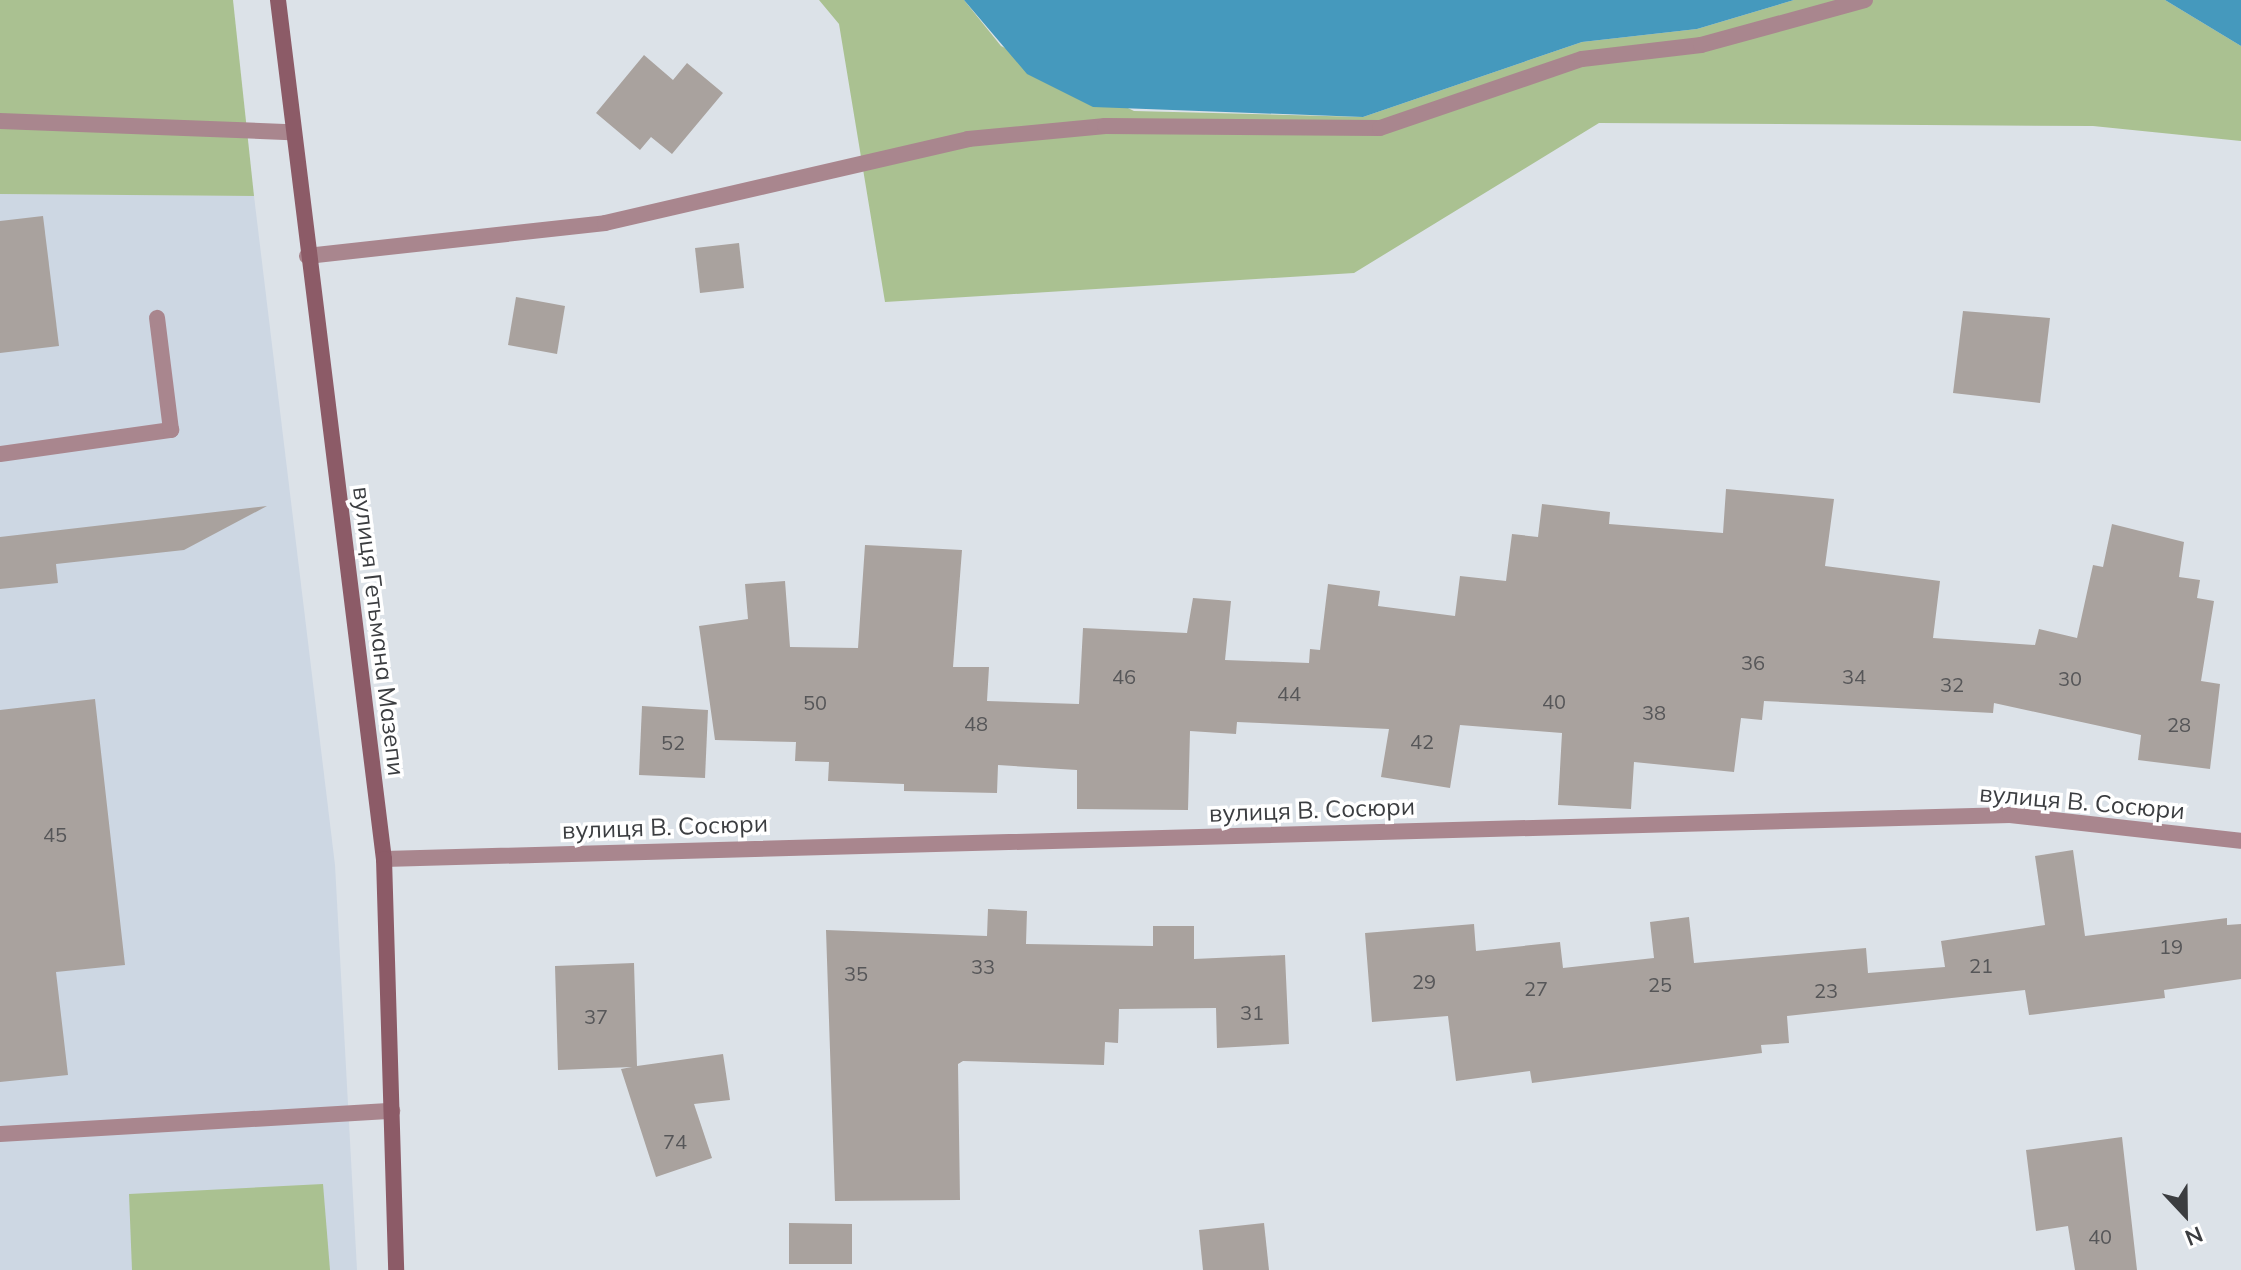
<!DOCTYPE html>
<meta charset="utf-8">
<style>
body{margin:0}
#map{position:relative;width:2241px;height:1270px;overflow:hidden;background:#dce2e8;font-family:Mulish,sans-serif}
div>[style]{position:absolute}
.built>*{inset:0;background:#cdd7e3}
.green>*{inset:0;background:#aac191}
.water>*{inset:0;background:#4599bd}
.building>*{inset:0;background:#a9a29e}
.lane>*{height:16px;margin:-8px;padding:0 8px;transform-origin:8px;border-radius:8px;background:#a9868e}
.street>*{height:16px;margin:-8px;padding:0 8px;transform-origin:8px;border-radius:8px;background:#a9868e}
.secondary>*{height:16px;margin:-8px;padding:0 8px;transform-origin:8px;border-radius:8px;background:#8c5b67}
span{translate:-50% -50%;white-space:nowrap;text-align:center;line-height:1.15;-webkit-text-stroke:7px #fff;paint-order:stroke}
.number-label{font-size:20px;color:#565658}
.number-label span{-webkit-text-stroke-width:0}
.street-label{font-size:24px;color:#3b3d40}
.north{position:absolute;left:2145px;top:1174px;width:80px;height:80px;-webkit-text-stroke:6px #fff;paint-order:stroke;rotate:158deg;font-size:22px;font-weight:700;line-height:32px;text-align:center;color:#3b3d40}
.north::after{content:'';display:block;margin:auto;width:28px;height:36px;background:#3b3d40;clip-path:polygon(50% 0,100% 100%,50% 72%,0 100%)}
</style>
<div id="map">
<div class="built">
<i style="clip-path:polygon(0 194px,254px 196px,335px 865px,357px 1270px,0 1270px)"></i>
</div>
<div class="green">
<i style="clip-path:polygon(0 0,233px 0,254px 196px,0 194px)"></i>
<i style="clip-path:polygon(819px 0,964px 0,1001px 46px,1134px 111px,1363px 117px,1582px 42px,1697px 29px,1794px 0,2165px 0,2241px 46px,2241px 141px,2093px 126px,1599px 123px,1354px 273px,885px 302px,839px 24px)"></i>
<i style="clip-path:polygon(323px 1184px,330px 1270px,132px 1270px,129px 1194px)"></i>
</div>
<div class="water">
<i style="clip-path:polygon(964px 0,1794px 0,1697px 29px,1582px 42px,1363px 117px,1093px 107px,1027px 74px)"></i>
<i style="clip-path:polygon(2165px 0,2241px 0,2241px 46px)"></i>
</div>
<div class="building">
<i style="clip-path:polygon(644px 55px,673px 80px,687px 63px,723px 93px,672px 154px,651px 137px,640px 150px,596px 113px)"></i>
<i style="clip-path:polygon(43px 216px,59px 346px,0 353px,0 221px)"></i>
<i style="clip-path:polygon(739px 243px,744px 288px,700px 293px,695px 248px)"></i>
<i style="clip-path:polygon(516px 297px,565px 306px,557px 354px,508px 345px)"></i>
<i style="clip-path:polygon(1963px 311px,2050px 318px,2040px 403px,1953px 393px)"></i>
<i style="clip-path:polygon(1726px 489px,1834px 499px,1825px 566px,1940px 581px,1933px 638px,2035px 645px,2039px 629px,2077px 638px,2093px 565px,2103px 567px,2112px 524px,2184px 542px,2179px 577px,2200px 580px,2197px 598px,2214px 601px,2201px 681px,2220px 684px,2210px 769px,2138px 760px,2141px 735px,1994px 703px,1993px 713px,1764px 701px,1762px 720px,1741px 718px,1734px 772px,1634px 762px,1631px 809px,1558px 805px,1562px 733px,1460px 725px,1450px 788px,1381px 777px,1389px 729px,1237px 722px,1236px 734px,1190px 731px,1188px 810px,1077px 809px,1077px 770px,998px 765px,997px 793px,904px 791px,904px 784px,828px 781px,829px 762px,795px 761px,796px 742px,715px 740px,699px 626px,748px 619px,745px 584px,785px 581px,790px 647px,858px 648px,865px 545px,962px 550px,953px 667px,989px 667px,987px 701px,1079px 704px,1083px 628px,1187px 633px,1193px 598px,1231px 601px,1225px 660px,1309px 663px,1310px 649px,1320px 650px,1328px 584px,1380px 591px,1378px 606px,1455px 616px,1460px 576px,1506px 581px,1512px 534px,1538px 537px,1542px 504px,1610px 512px,1609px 524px,1723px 533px)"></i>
<i style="clip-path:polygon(267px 506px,184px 550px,56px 564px,58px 583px,0 589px,0 537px)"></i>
<i style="clip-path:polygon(95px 699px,125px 965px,56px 972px,68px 1075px,0 1082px,0 710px)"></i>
<i style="clip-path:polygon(642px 706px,708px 710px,705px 778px,639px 775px)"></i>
<i style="clip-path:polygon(2073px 850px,2085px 936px,2227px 918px,2227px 925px,2241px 924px,2241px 979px,2164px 990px,2165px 998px,2029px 1015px,2025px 990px,1787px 1016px,1789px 1043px,1761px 1045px,1762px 1053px,1532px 1083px,1530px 1071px,1456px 1081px,1448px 1016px,1372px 1022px,1365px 933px,1474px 924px,1476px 951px,1560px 942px,1563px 968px,1654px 958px,1650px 922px,1689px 917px,1694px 963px,1866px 948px,1868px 973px,1945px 967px,1941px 941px,2045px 925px,2035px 856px)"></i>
<i style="clip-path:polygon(988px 909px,1027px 911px,1026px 944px,1153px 946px,1153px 926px,1194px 926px,1194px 959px,1285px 955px,1289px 1044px,1217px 1048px,1216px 1008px,1119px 1009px,1118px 1043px,1105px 1042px,1104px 1065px,963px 1061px,958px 1064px,960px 1200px,835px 1201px,826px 930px,987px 936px)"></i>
<i style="clip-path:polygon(634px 963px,637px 1066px,723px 1054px,730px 1100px,694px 1104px,712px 1158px,656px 1177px,621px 1069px,632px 1067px,558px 1070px,555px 966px)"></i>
<i style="clip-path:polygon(2122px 1137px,2137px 1270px,2075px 1270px,2068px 1226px,2036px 1231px,2026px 1150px)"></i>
<i style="clip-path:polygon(789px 1223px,852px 1224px,852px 1264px,789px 1264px)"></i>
<i style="clip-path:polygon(1264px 1223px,1269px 1270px,1203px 1270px,1199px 1230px)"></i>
</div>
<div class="lane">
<i style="left:307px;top:256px;width:300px;rotate:-6.3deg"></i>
<i style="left:605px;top:223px;width:373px;rotate:-13deg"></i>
<i style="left:968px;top:139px;width:138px;rotate:-5.4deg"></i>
<i style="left:1105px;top:126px;width:275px;rotate:0.4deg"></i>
<i style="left:1380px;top:128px;width:213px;rotate:-18.9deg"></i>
<i style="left:1582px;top:59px;width:120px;rotate:-6.7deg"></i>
<i style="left:1701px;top:45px;width:170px;rotate:-15.3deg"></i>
<i style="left:0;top:454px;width:173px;rotate:-8deg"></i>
<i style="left:171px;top:430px;width:113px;rotate:-97.1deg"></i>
<i style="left:0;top:1134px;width:393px;rotate:-3.4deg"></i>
</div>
<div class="street">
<i style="left:0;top:121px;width:291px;rotate:2.2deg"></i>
<i style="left:384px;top:859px;width:1627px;rotate:-1.55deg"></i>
<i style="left:2010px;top:815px;width:232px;rotate:6.4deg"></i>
</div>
<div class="secondary">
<i style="left:278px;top:0;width:866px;rotate:82.97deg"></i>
<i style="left:384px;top:859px;width:411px;rotate:88.3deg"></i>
</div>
<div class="number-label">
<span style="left:1753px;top:662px">36</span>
<span style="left:1124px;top:676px">46</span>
<span style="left:1854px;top:676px">34</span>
<span style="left:2070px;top:678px">30</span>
<span style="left:1952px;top:684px">32</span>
<span style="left:1289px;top:693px">44</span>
<span style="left:1554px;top:701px">40</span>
<span style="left:815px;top:702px">50</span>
<span style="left:1654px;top:712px">38</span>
<span style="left:976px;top:723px">48</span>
<span style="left:2179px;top:724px">28</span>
<span style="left:1422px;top:741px">42</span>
<span style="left:673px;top:742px">52</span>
<span style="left:55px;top:834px">45</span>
<span style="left:2171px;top:946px">19</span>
<span style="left:1981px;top:965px">21</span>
<span style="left:983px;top:966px">33</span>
<span style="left:856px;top:973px">35</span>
<span style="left:1424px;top:981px">29</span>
<span style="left:1660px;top:984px">25</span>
<span style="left:1536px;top:988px">27</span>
<span style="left:1826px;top:990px">23</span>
<span style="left:1252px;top:1012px">31</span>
<span style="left:596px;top:1016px">37</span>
<span style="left:675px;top:1141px">74</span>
<span style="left:2100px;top:1236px">40</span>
</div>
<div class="street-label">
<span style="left:379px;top:631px;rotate:83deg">вулиця Гетьмана Мазепи</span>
<span style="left:2082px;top:802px;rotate:5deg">вулиця В. Сосюри</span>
<span style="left:1312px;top:810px;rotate:-2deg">вулиця В. Сосюри</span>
<span style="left:665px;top:827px;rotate:-2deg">вулиця В. Сосюри</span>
</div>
<div class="north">N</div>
</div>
